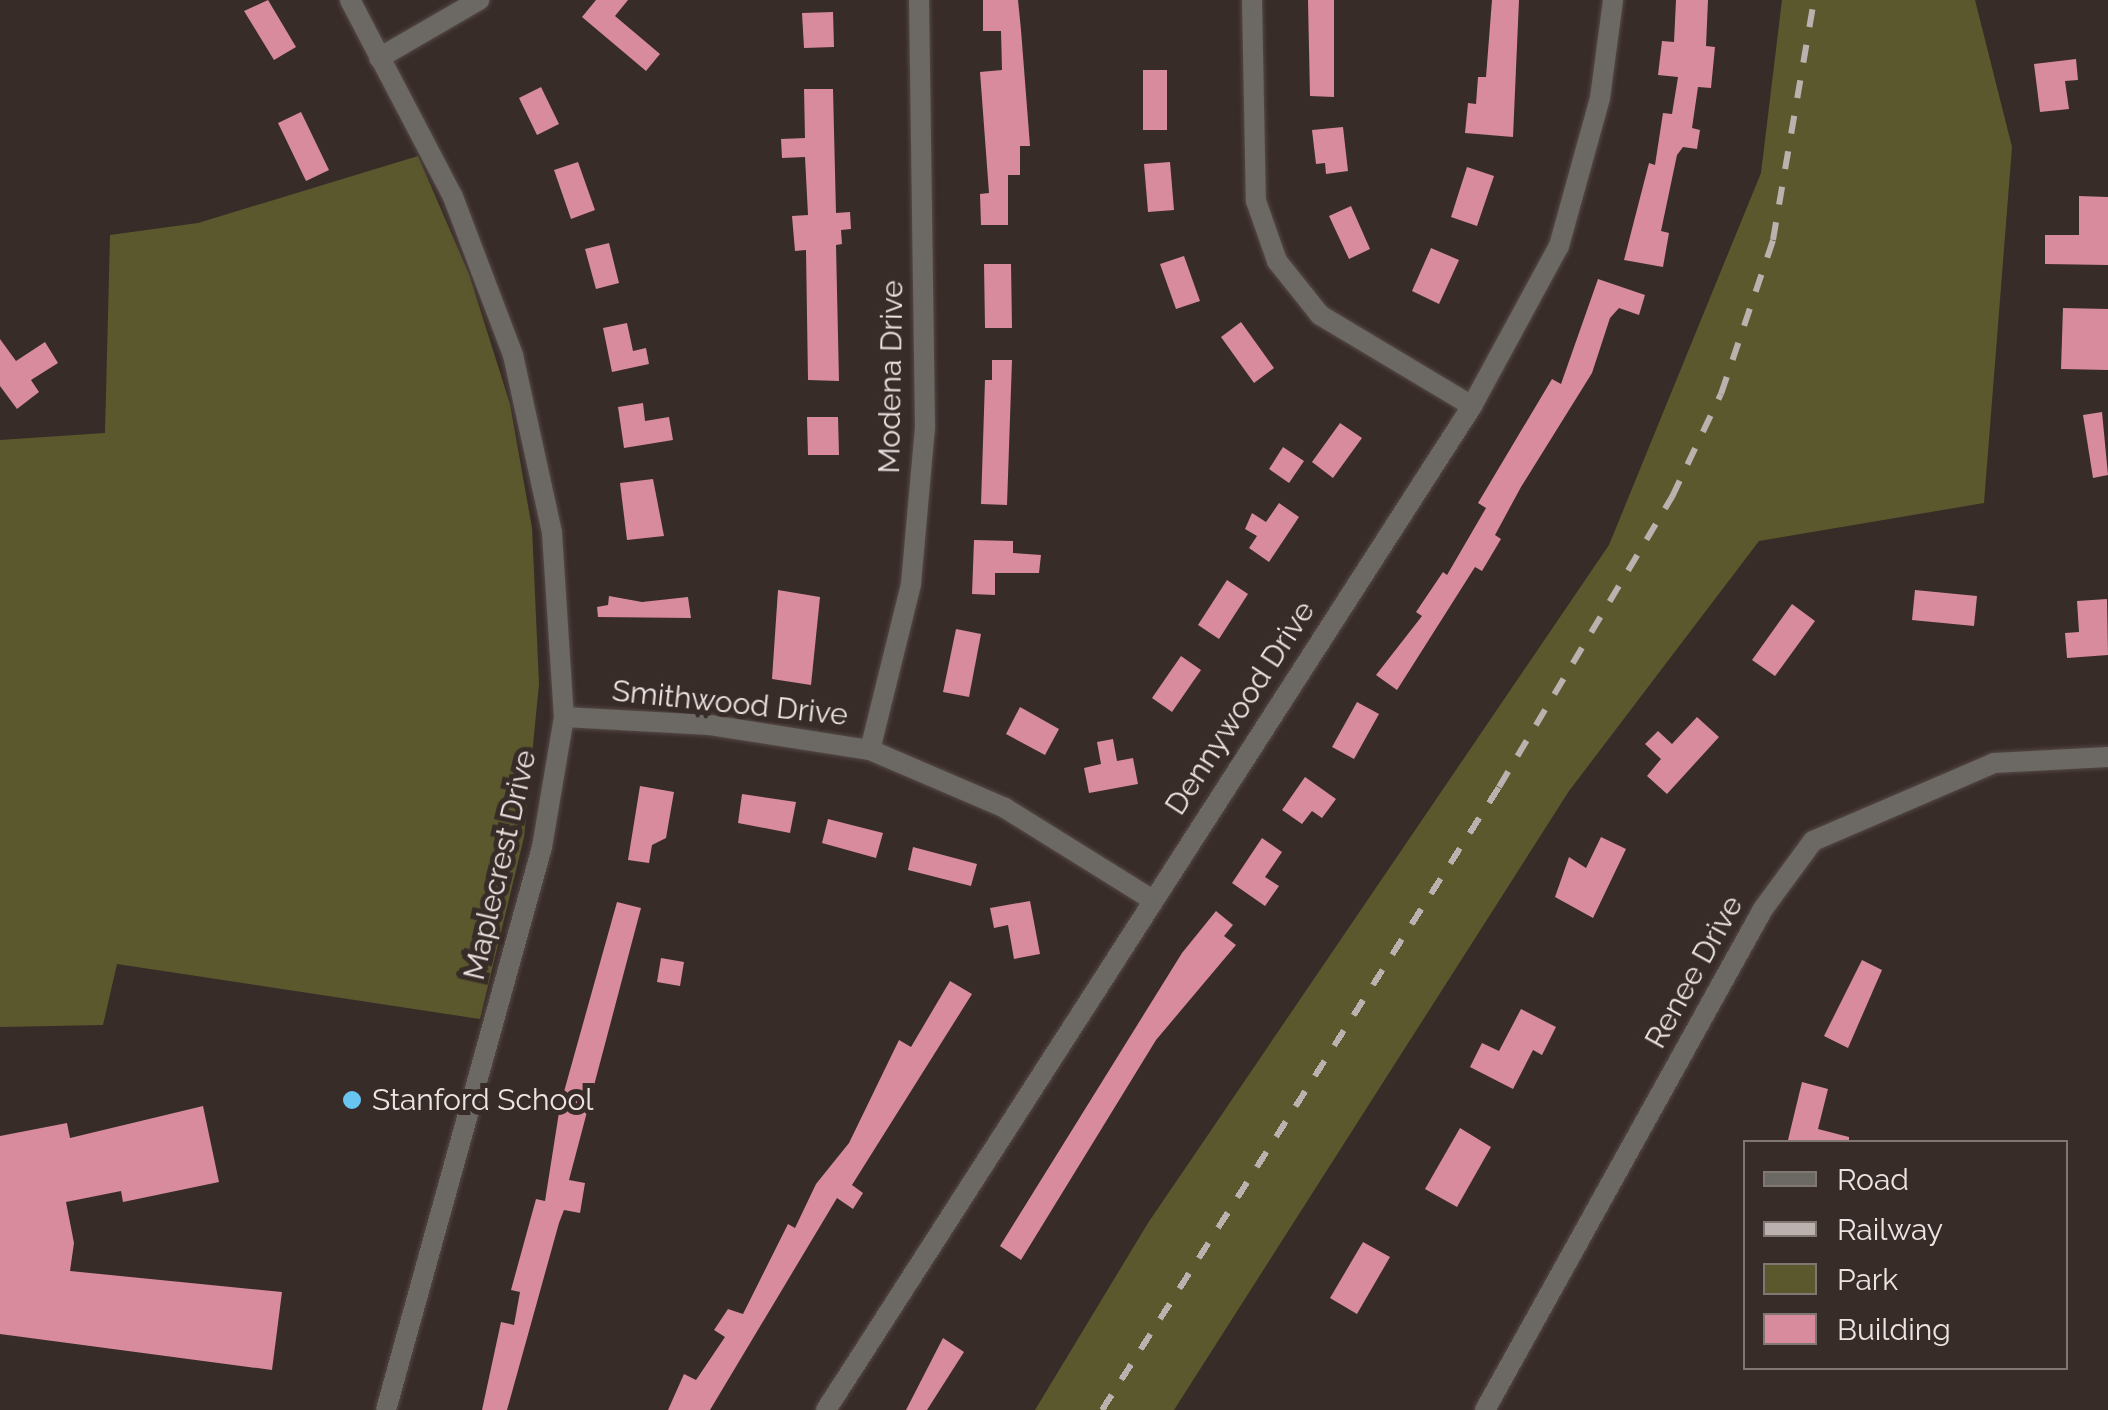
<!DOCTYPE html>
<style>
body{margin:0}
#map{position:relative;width:2108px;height:1410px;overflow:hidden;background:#382c28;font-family:Raleway,sans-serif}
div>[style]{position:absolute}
.green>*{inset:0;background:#5b582d}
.building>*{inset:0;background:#d78b9c}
.roads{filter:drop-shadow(0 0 2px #554946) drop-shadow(0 0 2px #554946)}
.minor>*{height:20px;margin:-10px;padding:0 10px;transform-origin:10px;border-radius:10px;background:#6c6864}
.rail>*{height:6px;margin-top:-3px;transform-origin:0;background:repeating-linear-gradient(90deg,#bbb2af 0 18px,transparent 0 36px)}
.dots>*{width:28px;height:28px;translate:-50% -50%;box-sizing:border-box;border:5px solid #382c28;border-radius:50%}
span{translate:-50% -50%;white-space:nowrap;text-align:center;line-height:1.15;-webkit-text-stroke:10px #382c28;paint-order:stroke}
.street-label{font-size:30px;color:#ece4e2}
.poi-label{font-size:30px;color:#ece4e2}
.left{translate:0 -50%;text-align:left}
.legend{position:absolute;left:1743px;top:1140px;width:325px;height:230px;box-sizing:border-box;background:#382c28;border:2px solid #807672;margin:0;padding:12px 18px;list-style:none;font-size:30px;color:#ece4e2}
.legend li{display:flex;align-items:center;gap:20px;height:50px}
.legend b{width:50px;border:2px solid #807672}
</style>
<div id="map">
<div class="green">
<i style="clip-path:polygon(1782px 0,1975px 0,2012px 147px,1984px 503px,1759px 541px,1569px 791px,1174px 1410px,1035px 1410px,1148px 1223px,1609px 545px,1761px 173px)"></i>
<i style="clip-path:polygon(418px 156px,469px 274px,510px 404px,532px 528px,539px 684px,524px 837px,480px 1019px,117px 964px,103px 1025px,0 1027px,0 440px,105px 433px,110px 235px,198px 223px)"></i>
</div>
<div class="building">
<i style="clip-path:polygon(268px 0,296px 47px,274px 60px,244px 11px)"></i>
<i style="clip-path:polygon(596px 0,628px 0,615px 16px,660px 54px,646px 71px,582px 17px)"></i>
<i style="clip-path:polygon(983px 0,1018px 0,1021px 30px,1030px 146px,1020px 146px,1020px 175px,1008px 175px,1008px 225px,981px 225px,980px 194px,989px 193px,980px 72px,1002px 70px,1001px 31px,983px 31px)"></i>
<i style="clip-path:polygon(1308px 0,1334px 0,1334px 97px,1310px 96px)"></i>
<i style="clip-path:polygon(1492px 0,1519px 0,1513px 137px,1465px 133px,1468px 103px,1476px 104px,1478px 77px,1486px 77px)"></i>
<i style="clip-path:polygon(1676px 0,1708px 0,1706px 46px,1715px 47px,1711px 88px,1698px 87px,1692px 128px,1700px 130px,1697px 149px,1683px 147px,1677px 155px,1661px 231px,1669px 233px,1663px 267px,1624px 260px,1649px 163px,1655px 165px,1663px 113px,1672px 114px,1678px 77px,1658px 75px,1662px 41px,1674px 42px)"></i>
<i style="clip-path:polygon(833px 12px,834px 47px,804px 48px,802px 13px)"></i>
<i style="clip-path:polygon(2076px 59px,2078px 80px,2065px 81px,2069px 109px,2040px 112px,2034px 64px)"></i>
<i style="clip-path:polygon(1143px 70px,1167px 70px,1167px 130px,1143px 130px)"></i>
<i style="clip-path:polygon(541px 87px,559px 124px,537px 135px,519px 98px)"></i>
<i style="clip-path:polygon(804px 89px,833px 89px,836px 213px,850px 212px,851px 229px,841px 230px,842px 244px,836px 245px,839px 381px,808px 380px,806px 250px,795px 251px,792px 216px,808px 215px,805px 157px,782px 158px,781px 139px,805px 138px)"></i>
<i style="clip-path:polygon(301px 112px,329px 170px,306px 181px,278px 123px)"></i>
<i style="clip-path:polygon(1343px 127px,1348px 171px,1326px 174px,1325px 163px,1316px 164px,1312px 130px)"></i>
<i style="clip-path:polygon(578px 162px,595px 210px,571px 219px,554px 170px)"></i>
<i style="clip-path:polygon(1170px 162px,1174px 210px,1148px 212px,1144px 164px)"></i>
<i style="clip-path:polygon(1467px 167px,1494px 176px,1477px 226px,1451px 217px)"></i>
<i style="clip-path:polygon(2079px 196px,2108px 197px,2108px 265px,2045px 264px,2045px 235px,2079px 235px)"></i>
<i style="clip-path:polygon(1351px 206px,1370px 249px,1349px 259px,1329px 216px)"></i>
<i style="clip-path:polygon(609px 243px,619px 283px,596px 289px,585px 249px)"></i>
<i style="clip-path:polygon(1431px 248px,1459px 260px,1439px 304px,1412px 291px)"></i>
<i style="clip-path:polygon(1184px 256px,1200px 301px,1176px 309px,1160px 264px)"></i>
<i style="clip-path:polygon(984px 264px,1011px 264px,1012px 328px,985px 328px)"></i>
<i style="clip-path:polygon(1598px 279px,1645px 295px,1639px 315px,1619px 308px,1610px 318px,1592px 373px,1521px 487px,1495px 535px,1501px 539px,1482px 571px,1475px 567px,1397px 690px,1376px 675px,1422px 616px,1416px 612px,1443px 572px,1447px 575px,1486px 508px,1478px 503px,1552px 379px,1561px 384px)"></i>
<i style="clip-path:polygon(2063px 308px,2108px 309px,2108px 370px,2061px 369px)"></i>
<i style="clip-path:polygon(1241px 322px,1274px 368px,1254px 383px,1221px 337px)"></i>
<i style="clip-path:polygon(627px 323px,633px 351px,646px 348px,649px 364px,612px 372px,603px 328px)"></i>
<i style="clip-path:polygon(0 339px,16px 361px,45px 342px,58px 363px,31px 380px,39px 392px,17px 409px,0 386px)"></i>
<i style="clip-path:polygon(992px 360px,1012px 360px,1007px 505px,981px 504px,985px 380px,992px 380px)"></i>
<i style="clip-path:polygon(643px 403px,645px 421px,669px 417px,673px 440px,624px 448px,618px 407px)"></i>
<i style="clip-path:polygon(2102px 412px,2108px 475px,2093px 478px,2083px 415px)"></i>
<i style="clip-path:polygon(807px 417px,838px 417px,839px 455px,808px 455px)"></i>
<i style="clip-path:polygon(1340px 423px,1362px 438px,1333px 478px,1312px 462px)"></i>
<i style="clip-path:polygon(1283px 447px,1304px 461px,1289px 483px,1269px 469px)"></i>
<i style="clip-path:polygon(653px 479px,664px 536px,627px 540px,620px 483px)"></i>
<i style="clip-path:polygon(1279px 503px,1299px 517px,1269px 562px,1249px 548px,1257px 536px,1245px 529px,1252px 513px,1266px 522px)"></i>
<i style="clip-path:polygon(974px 540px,1013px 541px,1013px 553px,1041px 555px,1039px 573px,995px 573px,995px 595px,972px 594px)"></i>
<i style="clip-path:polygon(1227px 580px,1248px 594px,1219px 639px,1198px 625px)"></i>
<i style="clip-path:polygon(778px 590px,820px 597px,811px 685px,772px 679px)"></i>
<i style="clip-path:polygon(1915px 590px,1977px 596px,1974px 626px,1912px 620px)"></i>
<i style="clip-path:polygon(609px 596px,642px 602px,688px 597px,691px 618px,598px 617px,597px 607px,608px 605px)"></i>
<i style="clip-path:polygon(2107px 599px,2108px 655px,2067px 658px,2065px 633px,2079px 632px,2077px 601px)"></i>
<i style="clip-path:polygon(1792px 604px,1815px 621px,1775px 676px,1752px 660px)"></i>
<i style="clip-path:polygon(956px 629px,981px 634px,969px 697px,943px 692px)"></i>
<i style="clip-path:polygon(1181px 656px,1201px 670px,1172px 712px,1152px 698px)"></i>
<i style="clip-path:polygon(1357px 702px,1379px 714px,1354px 759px,1332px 747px)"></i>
<i style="clip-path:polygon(1020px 707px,1059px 729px,1045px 755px,1006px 734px)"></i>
<i style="clip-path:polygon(1697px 717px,1719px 737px,1667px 794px,1647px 776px,1661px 759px,1645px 744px,1658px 731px,1672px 744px)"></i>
<i style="clip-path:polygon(1113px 739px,1117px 761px,1133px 758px,1138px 784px,1089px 793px,1084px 768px,1101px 764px,1097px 742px)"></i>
<i style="clip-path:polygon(1305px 777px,1336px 799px,1322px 818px,1312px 811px,1302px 824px,1282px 810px)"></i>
<i style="clip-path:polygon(640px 786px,674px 792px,666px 838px,652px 845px,649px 863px,628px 860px)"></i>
<i style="clip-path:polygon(742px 794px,796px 802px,790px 833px,738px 823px)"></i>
<i style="clip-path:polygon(828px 819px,883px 833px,876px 858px,822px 843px)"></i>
<i style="clip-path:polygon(1601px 837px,1626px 849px,1593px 918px,1555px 897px,1569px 857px,1586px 868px)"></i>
<i style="clip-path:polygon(1262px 838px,1282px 852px,1265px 877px,1279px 886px,1265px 906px,1232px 883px)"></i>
<i style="clip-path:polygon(913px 847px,977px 864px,971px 886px,908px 870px)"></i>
<i style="clip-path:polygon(1030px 901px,1040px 954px,1014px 959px,1008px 925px,994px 928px,990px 908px)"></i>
<i style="clip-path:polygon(617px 902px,641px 908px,569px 1180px,585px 1183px,580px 1213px,564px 1210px,559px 1223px,507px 1410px,482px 1410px,501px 1322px,514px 1325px,520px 1292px,511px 1290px,536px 1199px,545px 1201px,560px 1106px)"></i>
<i style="clip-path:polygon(1216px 911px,1233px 925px,1224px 936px,1236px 945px,1156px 1040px,1021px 1260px,1000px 1246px,1182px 953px)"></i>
<i style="clip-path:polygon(661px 958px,684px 962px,680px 986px,657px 982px)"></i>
<i style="clip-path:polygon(1862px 960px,1882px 970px,1848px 1048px,1824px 1036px)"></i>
<i style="clip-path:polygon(950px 981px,972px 994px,852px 1185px,863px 1193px,853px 1209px,837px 1198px,710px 1410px,668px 1410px,684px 1374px,696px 1380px,725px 1337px,714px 1330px,728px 1309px,743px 1314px,788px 1224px,795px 1228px,816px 1184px,849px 1143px,899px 1040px,911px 1047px)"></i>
<i style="clip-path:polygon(1521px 1009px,1556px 1027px,1542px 1055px,1533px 1050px,1513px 1089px,1470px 1067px,1482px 1043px,1499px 1051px)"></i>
<i style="clip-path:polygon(1802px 1082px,1828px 1089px,1818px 1129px,1849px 1137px,1849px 1142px,1788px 1140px)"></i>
<i style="clip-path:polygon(203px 1106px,219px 1182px,123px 1202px,121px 1191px,66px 1202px,74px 1243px,70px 1271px,282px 1292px,272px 1370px,0 1334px,0 1136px,67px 1123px,70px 1138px)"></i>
<i style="clip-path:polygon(1460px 1128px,1491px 1147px,1457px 1207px,1425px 1189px)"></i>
<i style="clip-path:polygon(1363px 1242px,1390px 1257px,1357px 1314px,1330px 1298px)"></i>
<i style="clip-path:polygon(943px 1338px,964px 1352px,927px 1410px,906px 1410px)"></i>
</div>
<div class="roads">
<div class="minor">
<i style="left:350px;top:0;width:222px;rotate:62.4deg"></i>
<i style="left:453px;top:197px;width:169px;rotate:69.2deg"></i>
<i style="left:513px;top:355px;width:182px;rotate:77.6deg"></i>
<i style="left:552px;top:533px;width:184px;rotate:86.3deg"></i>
<i style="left:564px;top:717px;width:132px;rotate:99.6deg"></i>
<i style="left:542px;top:847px;width:584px;rotate:105.49deg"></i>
<i style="left:1252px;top:0;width:201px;rotate:88.9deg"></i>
<i style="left:1256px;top:201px;width:64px;rotate:70.7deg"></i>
<i style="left:1277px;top:261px;width:69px;rotate:51.5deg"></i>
<i style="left:1320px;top:315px;width:177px;rotate:30.9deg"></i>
<i style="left:379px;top:58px;width:116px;rotate:-30.1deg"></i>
<i style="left:564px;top:717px;width:146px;rotate:3.1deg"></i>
<i style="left:710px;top:725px;width:162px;rotate:8.9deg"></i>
<i style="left:870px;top:750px;width:147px;rotate:23.2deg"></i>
<i style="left:1005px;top:808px;width:172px;rotate:31.9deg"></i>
<i style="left:870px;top:750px;width:171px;rotate:-76.1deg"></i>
<i style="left:911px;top:584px;width:158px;rotate:-84.9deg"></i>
<i style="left:925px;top:427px;width:427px;rotate:-90.8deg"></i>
<i style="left:826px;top:1410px;width:1194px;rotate:-57.24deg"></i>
<i style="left:1472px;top:406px;width:182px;rotate:-61.5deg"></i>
<i style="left:1559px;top:246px;width:154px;rotate:-74.5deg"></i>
<i style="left:1600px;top:98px;width:99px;rotate:-82.4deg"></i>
<i style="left:1485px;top:1410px;width:573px;rotate:-60.97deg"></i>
<i style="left:1763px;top:909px;width:84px;rotate:-53.7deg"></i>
<i style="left:1813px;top:841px;width:197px;rotate:-23.3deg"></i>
<i style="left:1994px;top:763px;width:114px;rotate:-3deg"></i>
</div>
</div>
<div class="rail">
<i style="left:1102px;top:1410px;width:739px;rotate:-57.49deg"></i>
<i style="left:1499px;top:787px;width:338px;rotate:-59.2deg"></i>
<i style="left:1672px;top:497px;width:114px;rotate:-64.6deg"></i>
<i style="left:1721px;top:394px;width:163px;rotate:-71.3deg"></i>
<i style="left:1773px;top:240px;width:243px;rotate:-80.3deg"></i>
</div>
<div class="dots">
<i style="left:352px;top:1100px;background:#68c4f0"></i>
</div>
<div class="street-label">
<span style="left:891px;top:377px;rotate:-89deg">Modena Drive</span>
<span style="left:730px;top:703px;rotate:6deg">Smithwood Drive</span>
<span style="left:1240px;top:708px;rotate:-57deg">Dennywood Drive</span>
<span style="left:500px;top:865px;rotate:-77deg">Maplecrest Drive</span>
<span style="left:1694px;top:972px;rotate:-61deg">Renee Drive</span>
</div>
<div class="poi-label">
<span class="left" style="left:372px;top:1100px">Stanford School</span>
</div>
<ul class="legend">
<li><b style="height:12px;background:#6c6864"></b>Road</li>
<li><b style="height:12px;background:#bbb2af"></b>Railway</li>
<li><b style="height:28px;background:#5b582d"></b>Park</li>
<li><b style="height:28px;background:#d78b9c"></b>Building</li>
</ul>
</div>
